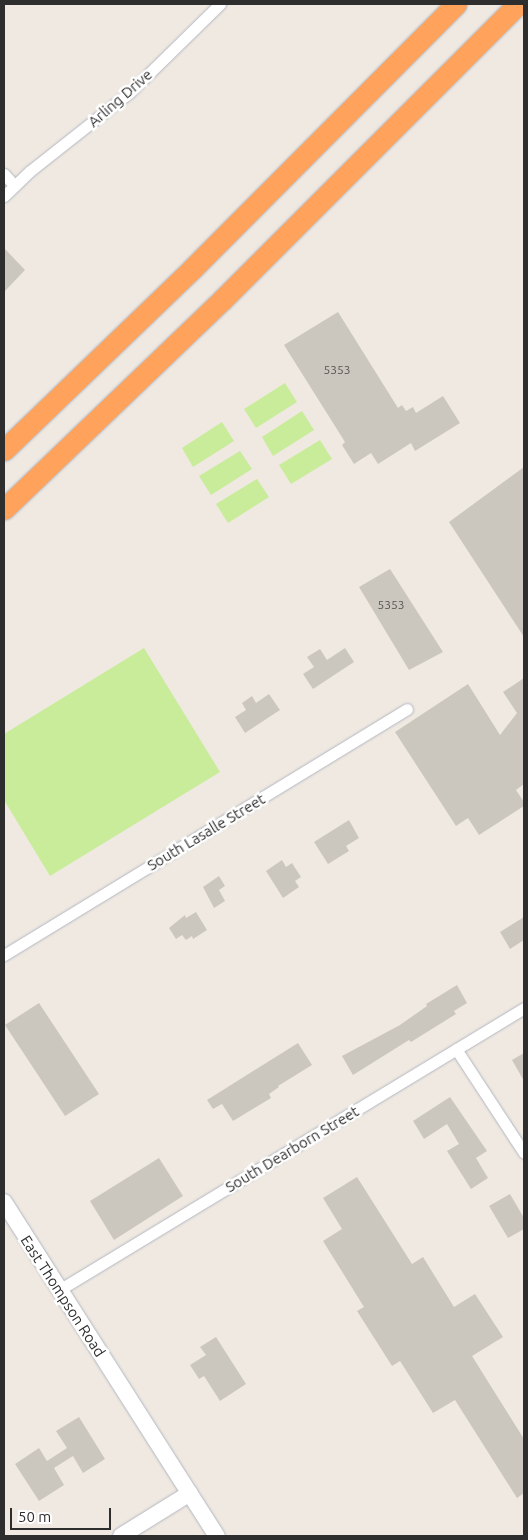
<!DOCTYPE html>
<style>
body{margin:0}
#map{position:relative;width:528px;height:1540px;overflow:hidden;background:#efe9e1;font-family:Ubuntu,sans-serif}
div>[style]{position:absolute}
.pitch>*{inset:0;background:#c9ec9a}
.building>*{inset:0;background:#cbc7bf}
.roads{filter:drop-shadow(0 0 1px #b4b7c1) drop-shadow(0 0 1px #b4b7c1)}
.street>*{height:11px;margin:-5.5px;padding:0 5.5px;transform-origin:5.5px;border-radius:5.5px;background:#fff}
.secondary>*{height:16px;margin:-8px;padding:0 8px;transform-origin:8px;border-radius:8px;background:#fff}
.highway>*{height:21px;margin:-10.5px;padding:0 10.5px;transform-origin:10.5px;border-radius:10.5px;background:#ffa35c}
span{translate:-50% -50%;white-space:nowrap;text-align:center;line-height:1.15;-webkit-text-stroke:5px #fff;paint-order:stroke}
.number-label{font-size:12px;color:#555452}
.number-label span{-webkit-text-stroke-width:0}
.street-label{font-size:15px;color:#2e2e2e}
.frame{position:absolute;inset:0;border:5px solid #2e2e2e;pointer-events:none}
.scale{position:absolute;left:10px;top:1508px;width:101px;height:22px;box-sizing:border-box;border:2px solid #2e2e2e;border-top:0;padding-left:6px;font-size:15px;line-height:18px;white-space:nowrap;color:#2e2e2e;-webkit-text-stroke:4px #fff;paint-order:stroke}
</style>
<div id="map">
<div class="pitch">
<i style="clip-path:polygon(285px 383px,297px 402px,256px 428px,244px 409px)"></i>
<i style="clip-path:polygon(302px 411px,314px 430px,273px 456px,262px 437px)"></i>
<i style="clip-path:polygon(222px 422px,234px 441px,193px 467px,182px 448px)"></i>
<i style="clip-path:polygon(320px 440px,332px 459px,291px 484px,279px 465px)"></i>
<i style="clip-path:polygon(240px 451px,252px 469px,211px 495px,199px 476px)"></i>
<i style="clip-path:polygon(257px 479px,269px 497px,228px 523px,216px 504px)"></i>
<i style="clip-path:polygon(144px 648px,220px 772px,50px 876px,4px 800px,4px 734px)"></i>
</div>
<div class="building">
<i style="clip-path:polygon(4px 248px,25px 270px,4px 292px)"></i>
<i style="clip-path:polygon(338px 312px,398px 408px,402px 405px,406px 411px,413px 407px,416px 413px,443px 396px,460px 423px,415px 451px,411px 443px,378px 464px,371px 453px,354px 464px,342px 445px,345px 442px,284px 345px)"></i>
<i style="clip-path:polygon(524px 467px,524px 637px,449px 522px)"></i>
<i style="clip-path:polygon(390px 569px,443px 652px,409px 670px,359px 587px)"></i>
<i style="clip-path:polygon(345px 648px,354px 662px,313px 689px,303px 674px,314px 667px,307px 657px,320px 649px,327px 660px)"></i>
<i style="clip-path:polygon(524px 678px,524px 784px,516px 790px,524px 802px,524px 806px,479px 835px,468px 818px,456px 826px,395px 732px,468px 684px,500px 735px,517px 713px,503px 692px)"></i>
<i style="clip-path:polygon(269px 694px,280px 710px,245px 733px,235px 717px,246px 710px,242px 703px,252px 696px,256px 703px)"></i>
<i style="clip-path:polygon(349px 820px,359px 838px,346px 846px,349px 851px,328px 864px,314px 842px)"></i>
<i style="clip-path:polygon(282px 860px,286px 867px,292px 863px,301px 877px,295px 881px,299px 887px,283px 898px,266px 871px)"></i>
<i style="clip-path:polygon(219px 876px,225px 886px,219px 890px,225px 901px,214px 908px,203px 887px)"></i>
<i style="clip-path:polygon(196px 912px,207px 930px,193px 939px,192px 936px,186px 940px,182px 935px,176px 939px,169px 928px,185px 915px,186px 918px)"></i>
<i style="clip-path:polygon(524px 917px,524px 940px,510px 949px,500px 932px)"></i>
<i style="clip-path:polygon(457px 985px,467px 1003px,454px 1011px,456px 1014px,411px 1042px,409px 1040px,353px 1075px,342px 1056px,400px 1025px,427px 1006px,426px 1004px)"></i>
<i style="clip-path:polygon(39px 1003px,99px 1094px,65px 1116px,5px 1025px)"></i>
<i style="clip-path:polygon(298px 1043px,312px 1065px,278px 1086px,279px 1087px,269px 1094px,271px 1098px,233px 1121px,222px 1104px,213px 1109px,207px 1100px)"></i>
<i style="clip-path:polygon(524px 1053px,524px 1081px,512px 1060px)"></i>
<i style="clip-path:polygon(450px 1097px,487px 1151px,476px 1158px,488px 1178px,471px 1189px,447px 1151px,459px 1144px,447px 1124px,424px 1139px,413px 1121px)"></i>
<i style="clip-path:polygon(159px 1158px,183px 1196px,114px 1240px,90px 1201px)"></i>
<i style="clip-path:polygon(357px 1177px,412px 1264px,423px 1257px,454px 1307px,475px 1294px,503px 1337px,472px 1356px,524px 1439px,524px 1493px,517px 1498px,455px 1400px,433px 1413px,400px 1361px,392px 1366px,357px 1311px,364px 1307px,323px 1241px,342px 1229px,323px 1198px)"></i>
<i style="clip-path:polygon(510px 1194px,524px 1218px,524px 1229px,508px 1238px,489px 1206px)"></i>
<i style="clip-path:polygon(216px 1337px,246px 1384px,220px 1401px,204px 1376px,199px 1379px,190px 1365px,206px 1355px,200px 1347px)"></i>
<i style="clip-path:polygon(79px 1417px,105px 1459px,83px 1473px,73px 1456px,54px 1468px,64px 1485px,39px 1501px,15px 1464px,39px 1448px,47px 1461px,67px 1448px,56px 1431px)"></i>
</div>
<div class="roads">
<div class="street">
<i style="left:4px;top:174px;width:15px;rotate:48deg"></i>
<i style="left:4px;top:196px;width:36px;rotate:-44deg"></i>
<i style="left:30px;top:171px;width:127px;rotate:-38.3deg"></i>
<i style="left:130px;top:92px;width:126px;rotate:-44.4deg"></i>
<i style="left:4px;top:955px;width:472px;rotate:-31.4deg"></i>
<i style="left:456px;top:1049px;width:124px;rotate:56.8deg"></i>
<i style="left:59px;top:1290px;width:544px;rotate:-31.23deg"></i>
</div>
<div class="secondary">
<i style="left:4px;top:1202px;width:396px;rotate:57.5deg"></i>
<i style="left:121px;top:1536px;width:81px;rotate:-31.9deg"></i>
</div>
<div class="highway">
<i style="left:4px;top:450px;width:261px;rotate:-43.9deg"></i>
<i style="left:192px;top:269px;width:374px;rotate:-45.1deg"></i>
<i style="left:4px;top:509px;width:302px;rotate:-43.8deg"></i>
<i style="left:222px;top:300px;width:419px;rotate:-45deg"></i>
</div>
</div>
<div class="number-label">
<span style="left:337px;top:370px">5353</span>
<span style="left:391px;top:605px">5353</span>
</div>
<div class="street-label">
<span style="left:120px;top:98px;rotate:-41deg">Arling Drive</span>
<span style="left:206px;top:832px;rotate:-31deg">South Lasalle Street</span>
<span style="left:292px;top:1149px;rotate:-31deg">South Dearborn Street</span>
<span style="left:63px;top:1296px;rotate:57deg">East Thompson Road</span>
</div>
<div class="frame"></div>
<div class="scale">50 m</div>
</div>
